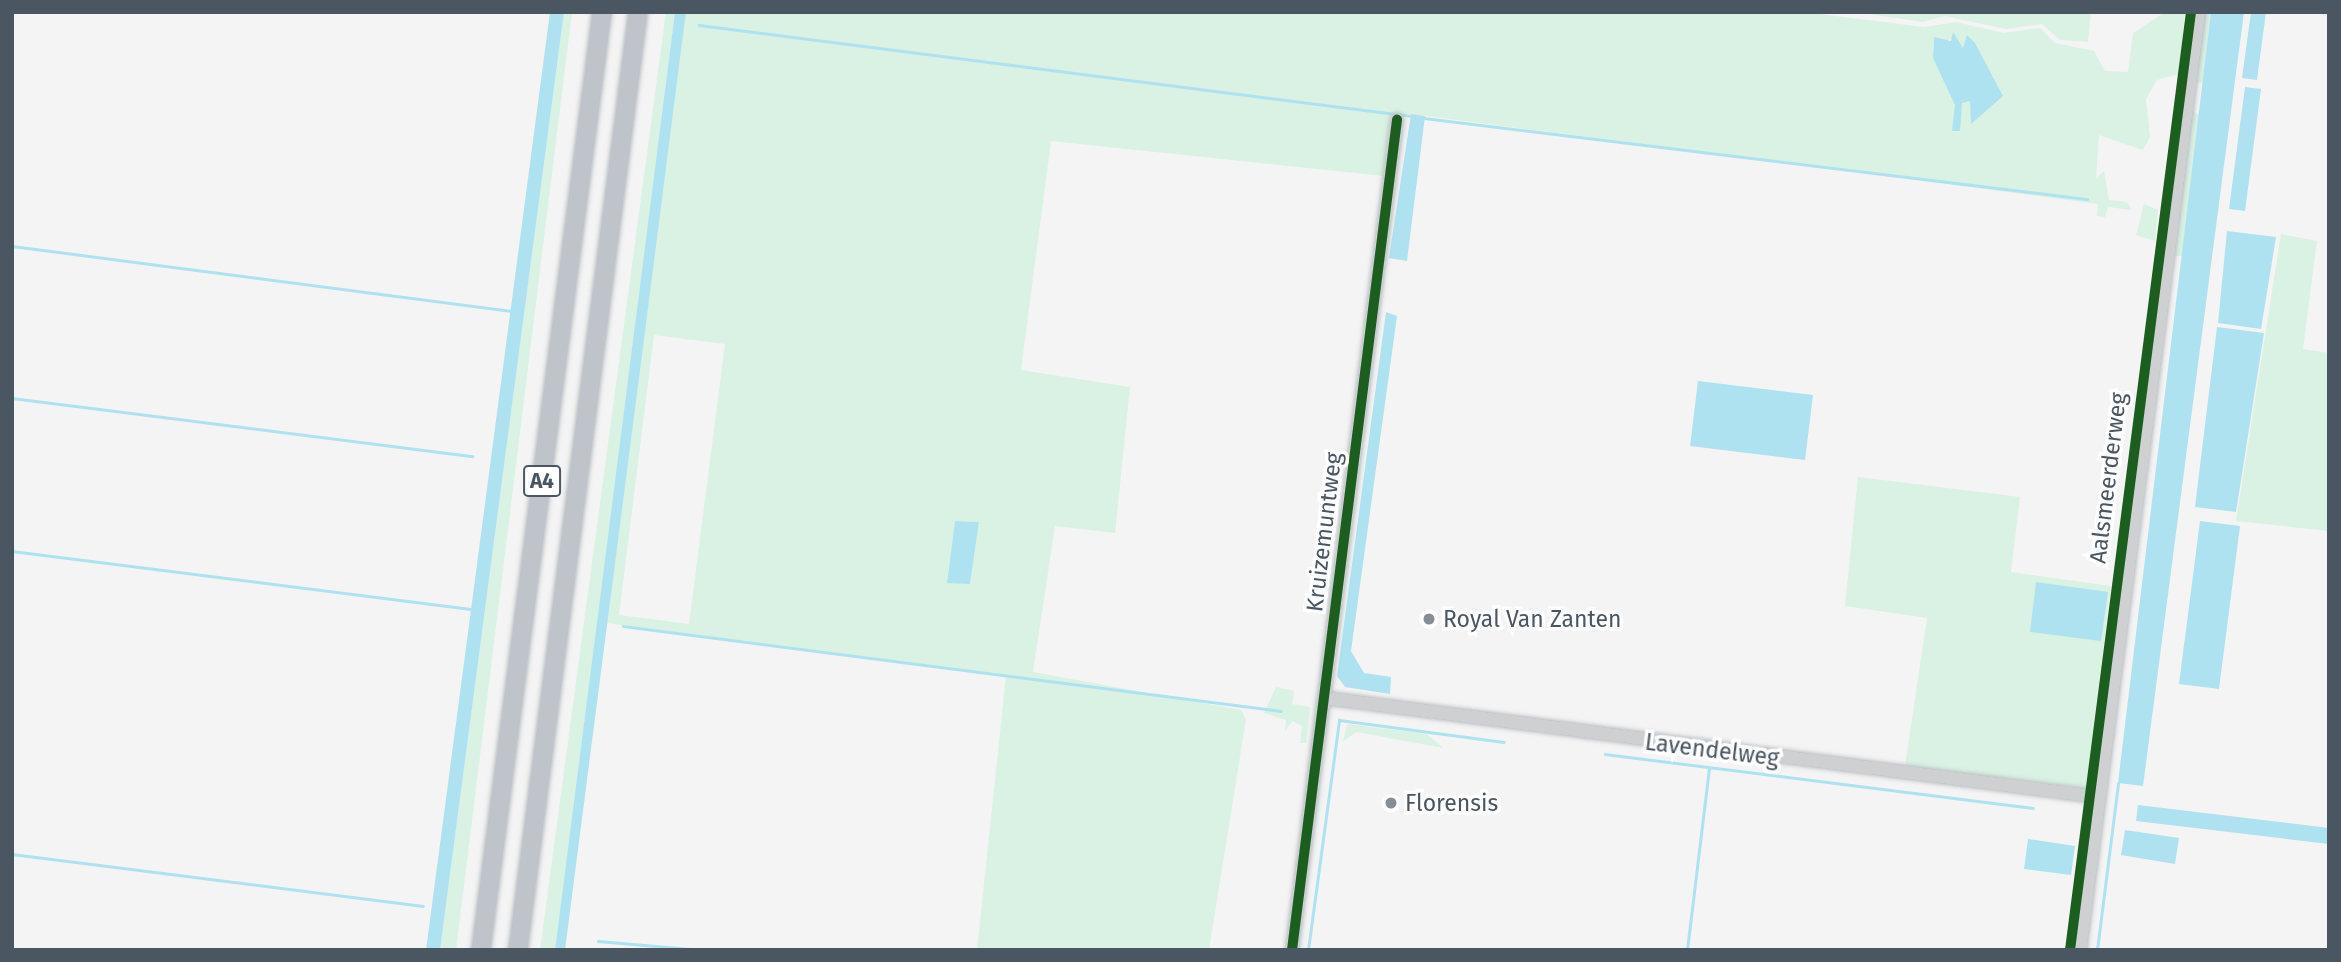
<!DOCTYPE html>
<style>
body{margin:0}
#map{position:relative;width:2341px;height:962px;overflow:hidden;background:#f4f4f4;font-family:"Fira Sans",sans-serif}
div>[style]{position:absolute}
.green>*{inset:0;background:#d9f2e3}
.water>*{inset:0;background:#aee2f0}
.stream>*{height:2.5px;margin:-1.25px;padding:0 1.25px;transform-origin:1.25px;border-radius:1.25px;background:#aee2f0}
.roads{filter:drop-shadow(0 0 2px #b9bec3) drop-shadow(0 0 2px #b9bec3)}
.minor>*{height:12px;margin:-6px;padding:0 6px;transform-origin:6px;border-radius:6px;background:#ced0d2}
.highway>*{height:18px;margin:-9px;padding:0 9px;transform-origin:9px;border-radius:9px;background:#bec4c9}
.cycleway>*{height:10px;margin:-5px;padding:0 5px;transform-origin:5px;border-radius:5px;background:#1b5e20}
.dots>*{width:19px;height:19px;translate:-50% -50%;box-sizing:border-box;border:4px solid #fff;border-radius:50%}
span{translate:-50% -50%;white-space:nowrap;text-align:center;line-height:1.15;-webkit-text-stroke:7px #fff;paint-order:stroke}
.shield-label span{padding:2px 5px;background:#fff;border:2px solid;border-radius:5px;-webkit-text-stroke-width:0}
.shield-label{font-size:21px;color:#4a5661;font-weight:700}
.street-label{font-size:23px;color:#4a5661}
.poi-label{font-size:23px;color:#4a5661}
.left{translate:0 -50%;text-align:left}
.frame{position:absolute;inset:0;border:14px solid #4a5661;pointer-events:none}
</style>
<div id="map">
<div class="green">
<i style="clip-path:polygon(564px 12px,572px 12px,456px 950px,440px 950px)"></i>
<i style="clip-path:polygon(666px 12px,675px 12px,555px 950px,540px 950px)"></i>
<i style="clip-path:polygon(evenodd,686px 12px,1804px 12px,1924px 27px,1956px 22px,2004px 33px,2040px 28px,2055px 43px,2094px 51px,2105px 71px,2128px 72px,2133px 33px,2165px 12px,2185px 12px,2179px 74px,2157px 80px,2146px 99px,2150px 137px,2143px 150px,2099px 135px,2096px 179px,2104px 171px,2109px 200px,2127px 202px,2132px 210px,2108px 207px,2105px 217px,2097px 216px,2098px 204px,1411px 114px,1390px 116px,1383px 176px,1051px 141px,1021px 370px,1130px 387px,1115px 533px,1055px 526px,1033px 672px,1241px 710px,1246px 719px,1209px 950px,977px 950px,1006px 676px,607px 623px,686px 12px,1934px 37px,1943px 43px,1953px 38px,1964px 48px,1975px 43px,1978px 59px,1995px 78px,1933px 50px,1934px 37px,686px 12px,654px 335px,725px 344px,689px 624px,619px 615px,654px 335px,686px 12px,955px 521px,979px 522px,970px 584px,947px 582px,955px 521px)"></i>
<i style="clip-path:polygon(1856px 12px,2091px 12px,2088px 42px,2060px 40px,2042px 24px,2006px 29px,1944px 16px,1923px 22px)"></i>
<i style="clip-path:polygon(2203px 12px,2211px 12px,2203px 82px,2195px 84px)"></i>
<i style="clip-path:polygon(2191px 110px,2199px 115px,2182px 256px,2173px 256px)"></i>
<i style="clip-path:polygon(2144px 204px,2158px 210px,2155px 241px,2136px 235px)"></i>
<i style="clip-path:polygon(2281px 234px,2317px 241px,2303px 349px,2329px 353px,2329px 531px,2236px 521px)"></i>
<i style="clip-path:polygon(1858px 477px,2020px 497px,2011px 572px,2111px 586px,2086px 788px,1905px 766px,1927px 618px,1845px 606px)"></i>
<i style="clip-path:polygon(1276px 687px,1294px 691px,1292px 704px,1310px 707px,1306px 743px,1300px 743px,1302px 726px,1292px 721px,1285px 731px,1286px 720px,1264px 713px)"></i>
<i style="clip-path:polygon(1347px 724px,1427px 734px,1443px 748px,1357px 732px,1343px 741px)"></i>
</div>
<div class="water">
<i style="clip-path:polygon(550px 12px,564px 12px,509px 428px,440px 950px,426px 950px)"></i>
<i style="clip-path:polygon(675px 12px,686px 12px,646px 324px,565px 950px,555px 950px)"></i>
<i style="clip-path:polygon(2211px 12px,2244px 12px,2143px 786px,2118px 783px)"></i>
<i style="clip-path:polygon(2251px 12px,2266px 12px,2257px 80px,2242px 78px)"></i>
<i style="clip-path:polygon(1953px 32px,1963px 48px,1967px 35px,1975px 43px,2003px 96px,1971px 124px,1970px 101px,1962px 103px,1960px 131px,1952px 131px,1955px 105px,1933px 58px,1934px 37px,1951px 41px)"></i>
<i style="clip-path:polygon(2245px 87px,2261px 89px,2245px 211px,2229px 209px)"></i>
<i style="clip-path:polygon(1411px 114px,1425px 116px,1407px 261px,1389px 258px)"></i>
<i style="clip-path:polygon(2227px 231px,2276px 237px,2261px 329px,2218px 323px)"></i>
<i style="clip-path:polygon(1386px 312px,1397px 316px,1351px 651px,1364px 673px,1391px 677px,1390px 694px,1345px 687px,1337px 676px)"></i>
<i style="clip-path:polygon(2217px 327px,2264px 333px,2236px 512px,2195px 507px)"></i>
<i style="clip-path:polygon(1698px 381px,1813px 395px,1805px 460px,1690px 446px)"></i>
<i style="clip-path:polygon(955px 521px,979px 522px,970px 584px,947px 583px)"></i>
<i style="clip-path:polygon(2200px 521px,2240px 526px,2219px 689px,2179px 684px)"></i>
<i style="clip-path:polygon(2036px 582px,2108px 592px,2101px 641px,2030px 632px)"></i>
<i style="clip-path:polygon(2138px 805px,2329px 828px,2329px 844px,2136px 821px)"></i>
<i style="clip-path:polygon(2125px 830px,2179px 838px,2175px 864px,2121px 855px)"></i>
<i style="clip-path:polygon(2028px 839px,2075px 846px,2071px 875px,2024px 869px)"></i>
</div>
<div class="stream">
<i style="left:699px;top:25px;width:718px;rotate:7.28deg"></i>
<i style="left:1424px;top:118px;width:668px;rotate:6.97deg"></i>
<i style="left:12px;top:246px;width:504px;rotate:7.41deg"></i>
<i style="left:12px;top:398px;width:464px;rotate:7.2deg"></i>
<i style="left:12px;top:551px;width:466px;rotate:7.2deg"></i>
<i style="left:623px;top:626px;width:663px;rotate:7.36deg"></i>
<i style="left:1605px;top:754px;width:431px;rotate:7.2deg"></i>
<i style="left:12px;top:854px;width:414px;rotate:7.2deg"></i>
<i style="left:598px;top:941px;width:104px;rotate:4.9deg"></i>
<i style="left:1308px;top:950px;width:232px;rotate:-82.3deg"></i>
<i style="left:1339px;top:720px;width:166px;rotate:7.6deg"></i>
<i style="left:1687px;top:950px;width:183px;rotate:-83.1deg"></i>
<i style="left:2097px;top:950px;width:168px;rotate:-82.8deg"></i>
</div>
<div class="roads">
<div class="minor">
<i style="left:1325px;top:698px;width:780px;rotate:7.29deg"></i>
<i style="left:1292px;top:950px;width:837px;rotate:-82.79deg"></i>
<i style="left:2080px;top:950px;width:946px;rotate:-82.77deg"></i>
</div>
<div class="highway">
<i style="left:481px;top:950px;width:946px;rotate:-82.65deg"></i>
<i style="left:518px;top:950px;width:946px;rotate:-82.71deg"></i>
</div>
</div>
<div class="cycleway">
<i style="left:1292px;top:950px;width:837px;rotate:-82.79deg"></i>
<i style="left:2070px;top:950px;width:946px;rotate:-82.65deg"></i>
</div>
<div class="dots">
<i style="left:1429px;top:619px;background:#868d94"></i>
<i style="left:1391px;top:803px;background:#868d94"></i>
</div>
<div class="shield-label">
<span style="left:542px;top:481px">A4</span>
</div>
<div class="street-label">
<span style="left:2108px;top:478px;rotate:-83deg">Aalsmeerderweg</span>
<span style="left:1324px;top:532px;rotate:-83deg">Kruizemuntweg</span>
<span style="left:1712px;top:750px;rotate:7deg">Lavendelweg</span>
</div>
<div class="poi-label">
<span class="left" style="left:1443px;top:619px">Royal Van Zanten</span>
<span class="left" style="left:1405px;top:803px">Florensis</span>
</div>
<div class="frame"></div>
</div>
